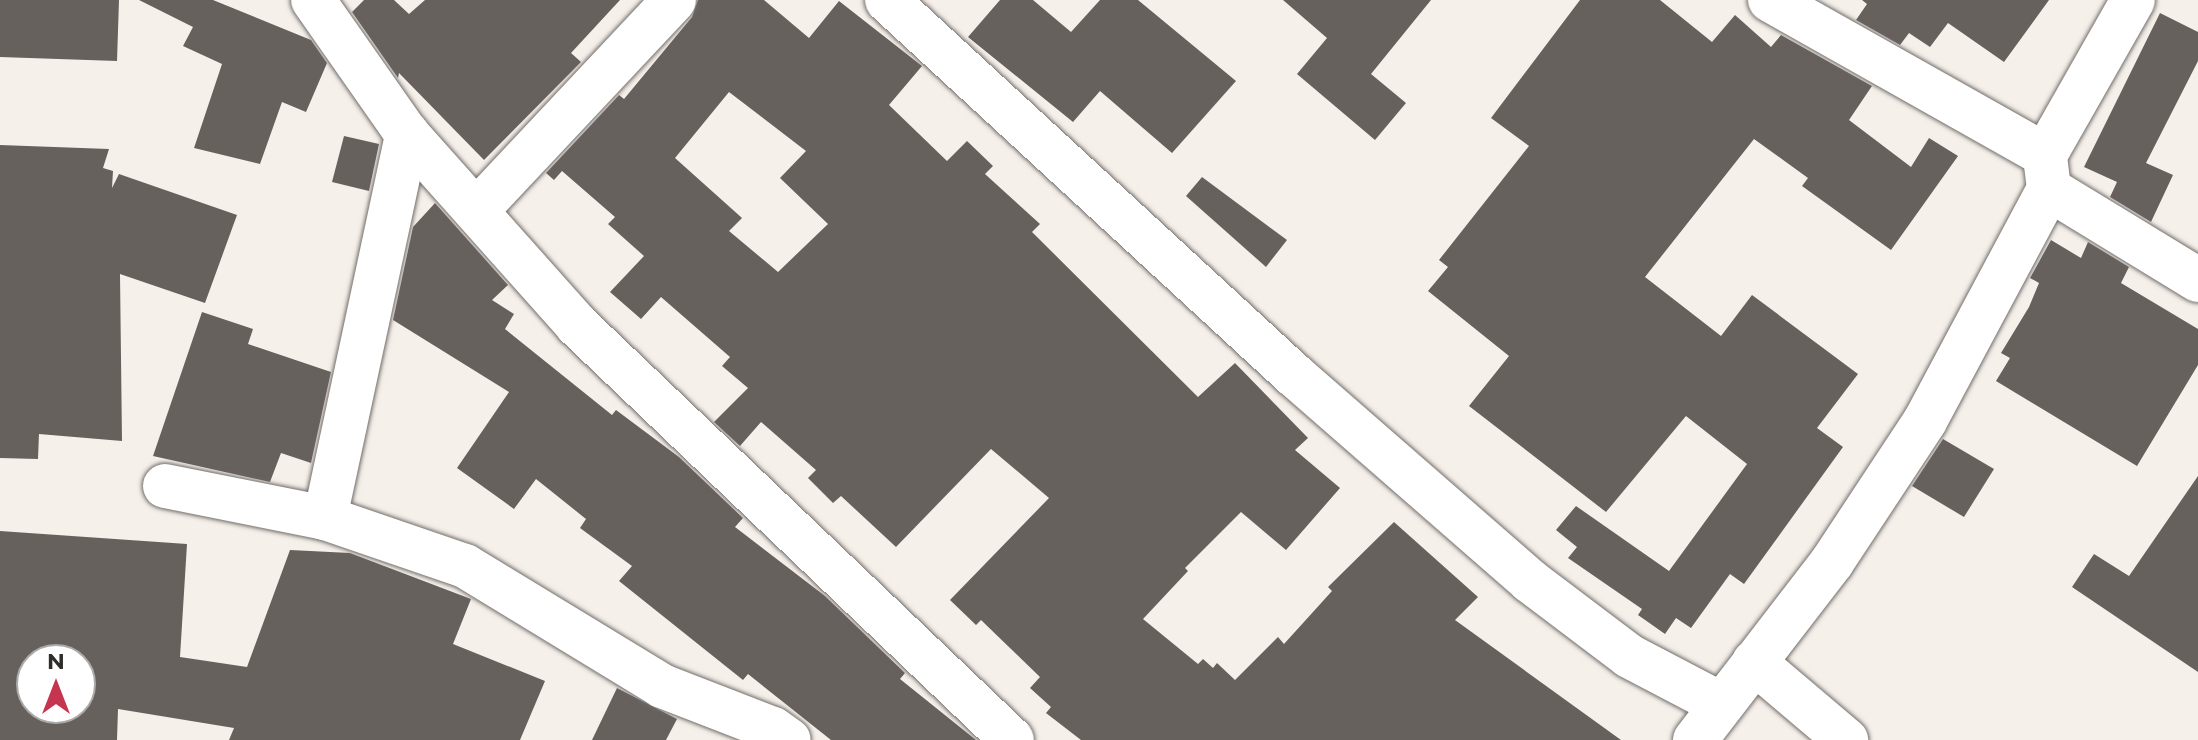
<!DOCTYPE html>
<style>
body{margin:0}
#map{position:relative;width:2198px;height:740px;overflow:hidden;background:#f6f0eb;font-family:Montserrat,sans-serif}
div>[style]{position:absolute}
.building>*{inset:0;background:#67615e}
.roads{filter:drop-shadow(0 0 2px #726d69) drop-shadow(0 0 2px #726d69)}
.street>*{height:44px;margin:-22px;padding:0 22px;transform-origin:22px;border-radius:22px;background:#fff}
span{translate:-50% -50%;white-space:nowrap;text-align:center;line-height:1.15;-webkit-text-stroke:8px #fff;paint-order:stroke}
.north{position:absolute;left:16px;top:644px;width:80px;height:80px;box-sizing:border-box;background:#fff;border:2px solid #acabaa;border-radius:50%;rotate:0deg;font-size:22px;font-weight:700;line-height:32px;text-align:center;color:#2f2d2b}
.north::after{content:'';display:block;margin:auto;width:28px;height:36px;background:#c63550;clip-path:polygon(50% 0,100% 100%,50% 72%,0 100%)}
</style>
<div id="map">
<div class="building">
<i style="clip-path:polygon(0 0,119px 0,117px 61px,0 57px)"></i>
<i style="clip-path:polygon(139px 0,213px 0,311px 40px,327px 63px,306px 112px,282px 102px,260px 164px,194px 148px,222px 64px,183px 46px,193px 27px)"></i>
<i style="clip-path:polygon(364px 0,394px 0,409px 14px,425px 0,620px 0,571px 53px,581px 62px,484px 160px,399px 73px,398px 78px,352px 12px)"></i>
<i style="clip-path:polygon(evenodd,698px 0,764px 0,809px 38px,839px 1px,922px 66px,889px 105px,947px 161px,967px 141px,993px 166px,985px 174px,1040px 224px,1032px 232px,1198px 397px,1235px 363px,1308px 438px,1295px 450px,1340px 488px,1286px 550px,1241px 512px,1185px 568px,1188px 571px,1143px 619px,1198px 664px,1203px 659px,1213px 668px,1217px 663px,1235px 680px,1278px 637px,1284px 644px,1332px 591px,1328px 587px,1394px 522px,1478px 597px,1455px 620px,1621px 740px,1081px 740px,1046px 713px,1051px 707px,1030px 688px,1040px 677px,981px 620px,976px 625px,950px 600px,1049px 498px,991px 449px,896px 547px,841px 496px,833px 503px,808px 478px,816px 470px,761px 422px,740px 446px,714px 422px,748px 388px,722px 366px,730px 357px,661px 297px,641px 319px,610px 292px,644px 256px,608px 224px,615px 217px,562px 171px,554px 180px,546px 173px,619px 95px,624px 99px,692px 17px,698px 0,729px 92px,806px 151px,780px 178px,828px 224px,778px 272px,729px 231px,742px 218px,675px 158px,729px 92px)"></i>
<i style="clip-path:polygon(1000px 0,1033px 0,1071px 32px,1100px 0,1138px 0,1236px 81px,1172px 153px,1100px 91px,1073px 122px,968px 37px)"></i>
<i style="clip-path:polygon(1283px 0,1431px 0,1371px 74px,1406px 103px,1375px 140px,1297px 74px,1327px 38px)"></i>
<i style="clip-path:polygon(1580px 0,1660px 0,1712px 42px,1735px 15px,1771px 47px,1781px 35px,1872px 86px,1849px 120px,1911px 167px,1929px 138px,1958px 156px,1891px 250px,1802px 186px,1808px 178px,1754px 139px,1645px 277px,1721px 336px,1752px 295px,1858px 374px,1817px 428px,1843px 447px,1744px 584px,1730px 574px,1691px 628px,1676px 618px,1665px 634px,1638px 615px,1642px 609px,1568px 558px,1577px 547px,1556px 530px,1576px 506px,1669px 571px,1747px 464px,1686px 416px,1606px 512px,1469px 406px,1509px 356px,1428px 291px,1448px 267px,1439px 260px,1529px 146px,1491px 118px)"></i>
<i style="clip-path:polygon(1862px 0,2049px 0,2004px 62px,1948px 23px,1930px 47px,1909px 33px,1900px 45px,1856px 20px,1867px 4px)"></i>
<i style="clip-path:polygon(2160px 13px,2198px 32px,2198px 61px,2146px 163px,2173px 175px,2151px 222px,2110px 197px,2117px 182px,2084px 167px)"></i>
<i style="clip-path:polygon(344px 136px,379px 144px,369px 191px,332px 182px)"></i>
<i style="clip-path:polygon(0 145px,109px 149px,103px 168px,113px 171px,112px 188px,119px 174px,237px 215px,205px 303px,120px 274px,122px 441px,39px 434px,38px 459px,0 458px)"></i>
<i style="clip-path:polygon(1202px 177px,1287px 240px,1266px 267px,1186px 196px)"></i>
<i style="clip-path:polygon(435px 203px,508px 285px,492px 300px,514px 314px,505px 329px,612px 415px,616px 410px,679px 457px,743px 518px,735px 527px,825px 596px,905px 673px,900px 679px,976px 740px,831px 740px,748px 674px,743px 680px,619px 581px,632px 566px,580px 528px,586px 519px,536px 479px,514px 509px,457px 468px,509px 392px,393px 320px,413px 227px)"></i>
<i style="clip-path:polygon(2051px 240px,2081px 258px,2088px 242px,2129px 267px,2121px 283px,2198px 329px,2198px 365px,2137px 466px,1996px 381px,2010px 358px,2001px 353px,2029px 307px,2039px 283px,2030px 278px)"></i>
<i style="clip-path:polygon(202px 312px,253px 329px,248px 344px,331px 372px,311px 463px,281px 453px,270px 482px,153px 456px)"></i>
<i style="clip-path:polygon(1943px 439px,1994px 469px,1964px 517px,1912px 486px)"></i>
<i style="clip-path:polygon(2198px 476px,2198px 672px,2072px 587px,2094px 554px,2129px 576px)"></i>
<i style="clip-path:polygon(evenodd,0 531px,187px 544px,180px 657px,247px 667px,290px 550px,350px 553px,471px 599px,453px 644px,545px 681px,520px 740px,229px 740px,234px 728px,118px 709px,117px 740px,0 740px,0 531px,32px 660px,80px 660px,80px 708px,32px 708px,32px 660px)"></i>
<i style="clip-path:polygon(617px 688px,677px 719px,666px 740px,592px 740px)"></i>
</div>
<div class="roads">
<div class="street">
<i style="left:313px;top:0;width:164px;rotate:55deg"></i>
<i style="left:407px;top:134px;width:256px;rotate:48.3deg"></i>
<i style="left:577px;top:325px;width:601px;rotate:43.65deg"></i>
<i style="left:887px;top:0;width:553px;rotate:42.66deg"></i>
<i style="left:1294px;top:375px;width:313px;rotate:41.1deg"></i>
<i style="left:1530px;top:581px;width:124px;rotate:37.1deg"></i>
<i style="left:1629px;top:656px;width:104px;rotate:27.6deg"></i>
<i style="left:1770px;top:0;width:316px;rotate:29.4deg"></i>
<i style="left:2049px;top:189px;width:175px;rotate:31.4deg"></i>
<i style="left:476px;top:211px;width:289px;rotate:-46.8deg"></i>
<i style="left:165px;top:486px;width:163px;rotate:11.3deg"></i>
<i style="left:325px;top:518px;width:148px;rotate:18.9deg"></i>
<i style="left:465px;top:566px;width:231px;rotate:31.3deg"></i>
<i style="left:662px;top:686px;width:119px;rotate:21.2deg"></i>
<i style="left:773px;top:729px;width:19px;rotate:35deg"></i>
<i style="left:325px;top:518px;width:393px;rotate:-77.9deg"></i>
<i style="left:1754px;top:662px;width:121px;rotate:40.3deg"></i>
<i style="left:1695px;top:740px;width:225px;rotate:-52.4deg"></i>
<i style="left:1832px;top:562px;width:169px;rotate:-56.6deg"></i>
<i style="left:1925px;top:421px;width:263px;rotate:-61.9deg"></i>
<i style="left:2049px;top:189px;width:34px;rotate:-97deg"></i>
<i style="left:2045px;top:155px;width:178px;rotate:-60.4deg"></i>
</div>
</div>
<div class="north">N</div>
</div>
